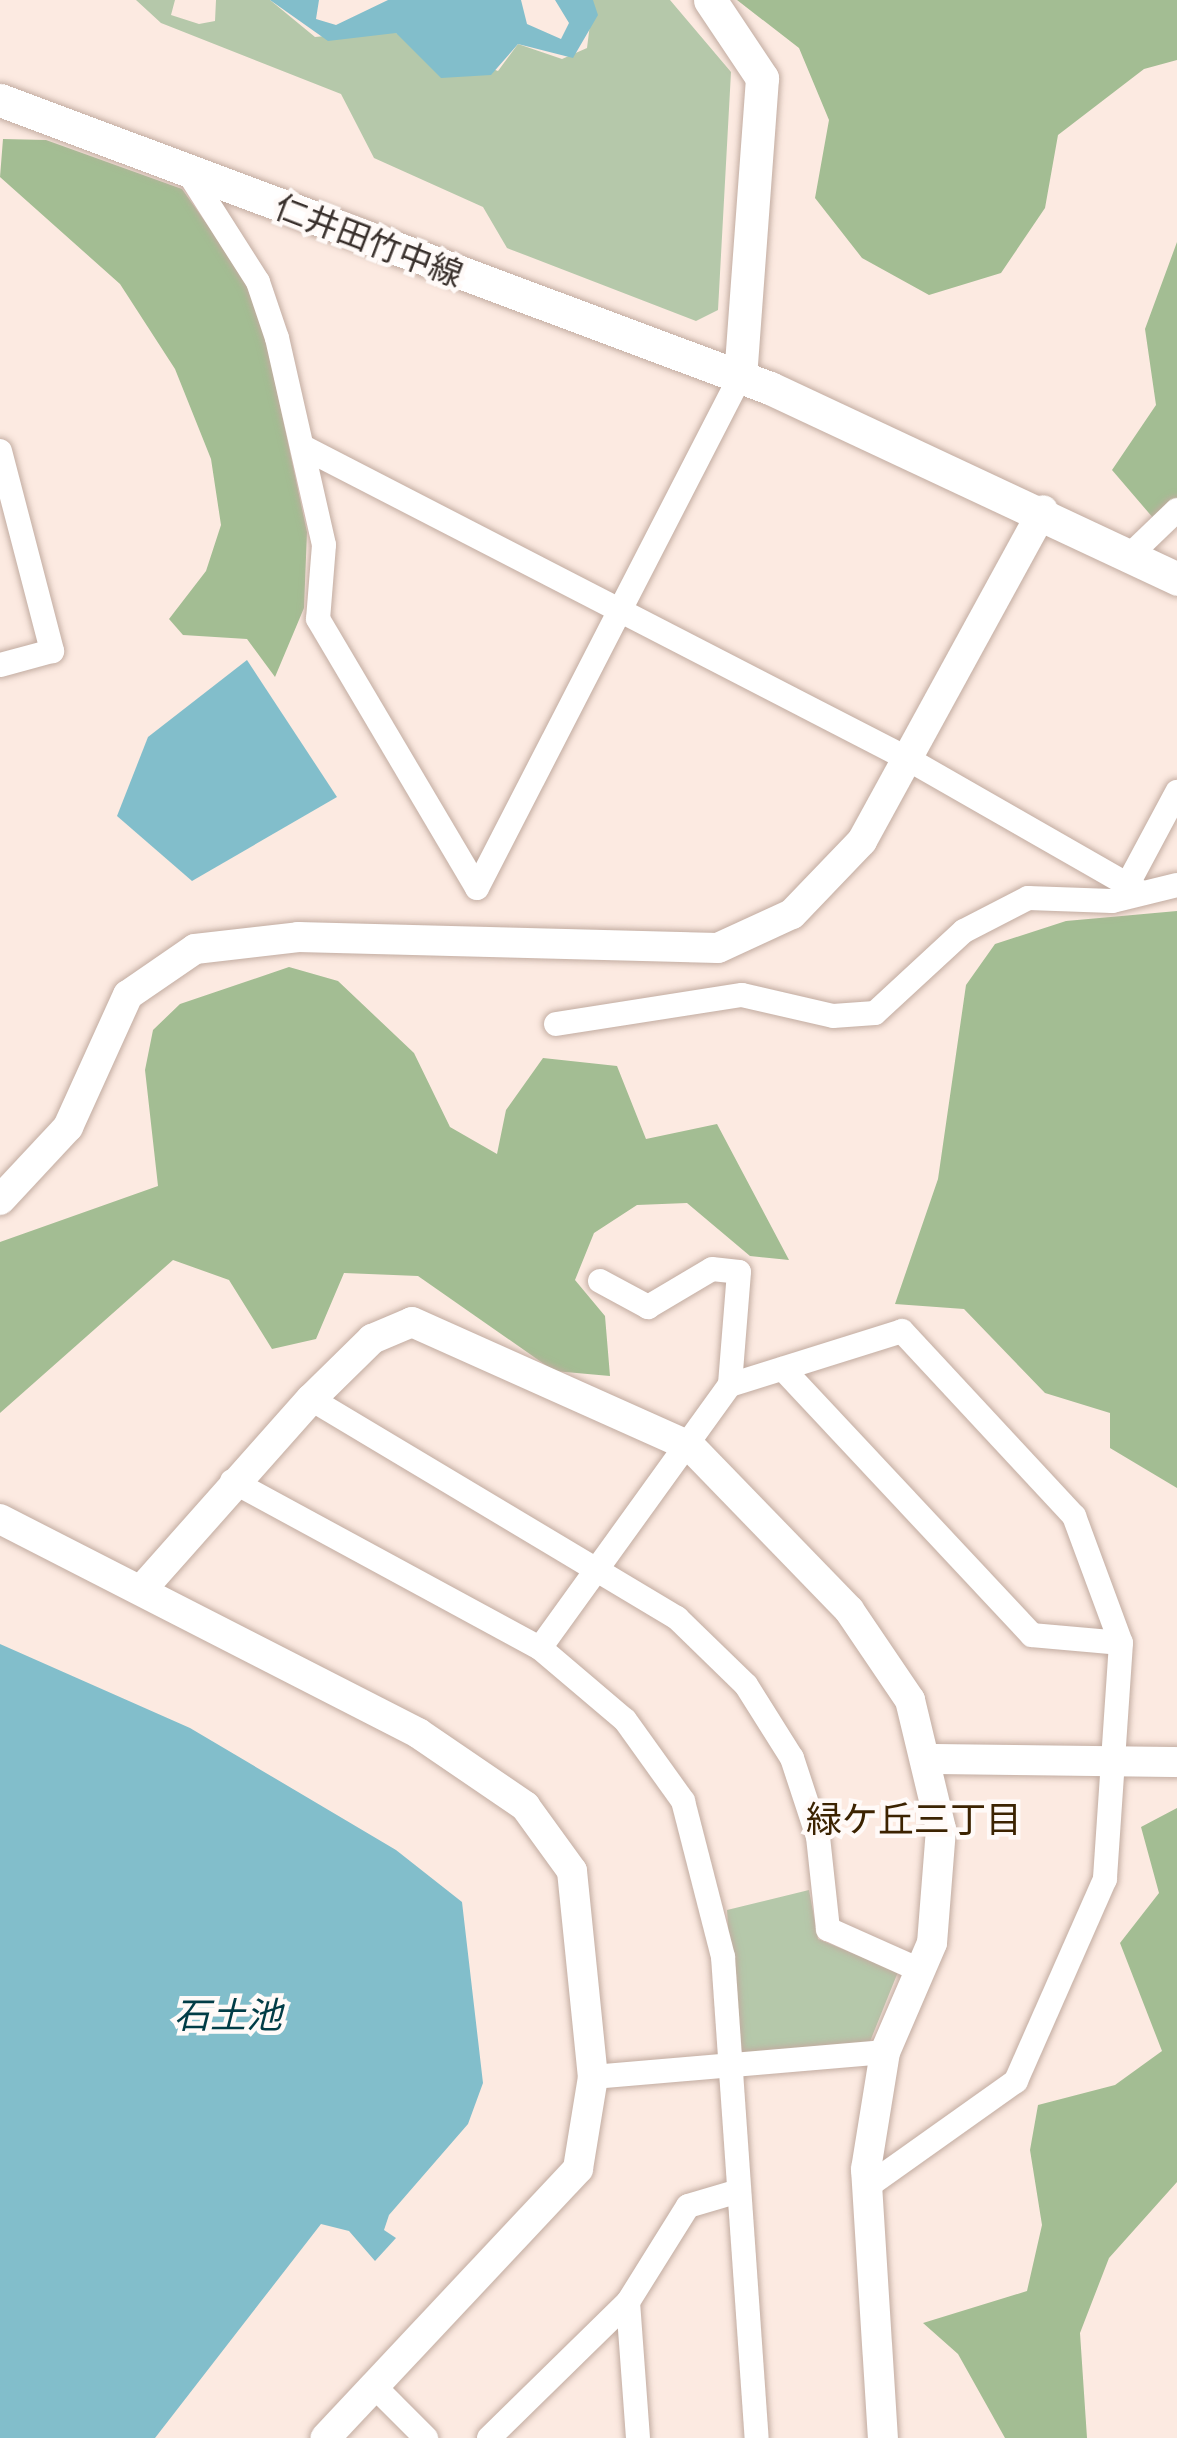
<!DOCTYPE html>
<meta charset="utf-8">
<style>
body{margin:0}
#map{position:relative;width:1177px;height:2438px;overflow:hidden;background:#fceae1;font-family:Manrope,"Noto Sans JP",sans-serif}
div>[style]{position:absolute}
.green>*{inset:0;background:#b5c8aa}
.forest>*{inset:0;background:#a3bd93}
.water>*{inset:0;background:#82becb}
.roads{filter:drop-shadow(0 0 3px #c2aca1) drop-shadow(0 0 3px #c2aca1)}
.minor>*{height:24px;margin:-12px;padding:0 12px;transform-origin:12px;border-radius:12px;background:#fff}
.tertiary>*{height:30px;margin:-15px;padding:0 15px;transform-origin:15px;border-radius:15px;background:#fff}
.secondary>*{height:33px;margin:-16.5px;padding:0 16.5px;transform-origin:16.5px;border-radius:16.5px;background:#fff}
span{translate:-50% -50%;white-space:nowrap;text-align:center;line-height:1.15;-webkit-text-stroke:9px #fffaf8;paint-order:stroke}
.street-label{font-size:33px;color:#39302c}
.neighbourhood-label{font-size:36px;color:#3c2301}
.water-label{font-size:36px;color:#013c46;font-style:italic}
</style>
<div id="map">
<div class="green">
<i style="clip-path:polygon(136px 0,175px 0,171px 15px,199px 24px,215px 21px,216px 0,270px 0,315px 37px,388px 30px,498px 71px,518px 44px,562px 59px,587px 48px,593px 0,670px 0,731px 72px,718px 310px,696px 321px,507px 248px,483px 207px,374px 158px,341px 94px,161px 23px)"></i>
<i style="clip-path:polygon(809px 1890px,818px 1939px,898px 1972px,869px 2044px,736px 2053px,727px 1910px)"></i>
</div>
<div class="forest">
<i style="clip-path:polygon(737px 0,1177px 0,1177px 60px,1144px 69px,1058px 135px,1045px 208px,1001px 273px,929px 295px,862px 258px,815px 198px,829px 120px,799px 48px)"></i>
<i style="clip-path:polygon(3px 139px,46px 140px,182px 189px,241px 272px,259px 307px,307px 532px,304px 608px,275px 677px,247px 639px,183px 635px,169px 619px,206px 571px,221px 525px,211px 459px,175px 369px,120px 284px,0 177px)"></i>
<i style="clip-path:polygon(1177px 242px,1177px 517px,1160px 526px,1112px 470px,1156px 405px,1145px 329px)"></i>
<i style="clip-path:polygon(1177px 911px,1177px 1488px,1110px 1448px,1110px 1413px,1045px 1393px,964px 1309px,895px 1304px,938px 1179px,966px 985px,995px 944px,1066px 921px)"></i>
<i style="clip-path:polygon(289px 967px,338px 981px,414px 1053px,450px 1127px,497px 1154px,506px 1110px,543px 1058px,617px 1066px,646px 1139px,717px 1124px,789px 1260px,750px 1256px,687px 1203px,637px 1205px,594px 1233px,575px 1280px,605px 1316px,610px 1376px,554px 1371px,418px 1276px,344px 1273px,316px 1339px,272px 1349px,229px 1280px,173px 1260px,0 1413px,0 1242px,158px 1186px,145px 1070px,153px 1030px,180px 1004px)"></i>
<i style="clip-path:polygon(1177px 1808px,1177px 2182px,1109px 2258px,1080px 2333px,1087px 2438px,1005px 2438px,958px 2354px,923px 2323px,1027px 2291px,1042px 2225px,1030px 2150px,1038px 2105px,1115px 2085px,1162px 2051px,1120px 1943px,1159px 1893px,1141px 1827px)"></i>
</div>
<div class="water">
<i style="clip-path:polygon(270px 0,319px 0,316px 19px,336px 25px,388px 0,521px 0,527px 24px,561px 39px,569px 23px,555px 0,593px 0,598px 15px,573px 58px,518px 44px,491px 75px,441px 78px,396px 33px,328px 41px)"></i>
<i style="clip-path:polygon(247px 660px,337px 797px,192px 881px,117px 816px,148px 737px)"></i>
<i style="clip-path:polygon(0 1644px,190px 1728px,396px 1850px,462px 1902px,483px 2083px,468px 2124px,389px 2215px,384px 2230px,396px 2238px,375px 2261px,349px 2231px,321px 2224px,155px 2438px,0 2438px)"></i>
</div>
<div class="roads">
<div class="minor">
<i style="left:188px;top:172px;width:130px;rotate:57.5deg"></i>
<i style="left:258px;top:282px;width:59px;rotate:71.3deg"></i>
<i style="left:277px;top:338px;width:212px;rotate:77.2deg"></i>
<i style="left:324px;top:545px;width:74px;rotate:94.6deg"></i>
<i style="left:318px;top:619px;width:312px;rotate:59.4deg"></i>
<i style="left:477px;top:888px;width:575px;rotate:-62.77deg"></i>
<i style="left:305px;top:448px;width:678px;rotate:27.28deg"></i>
<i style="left:908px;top:759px;width:270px;rotate:29.8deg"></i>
<i style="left:0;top:451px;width:207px;rotate:75.4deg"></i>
<i style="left:52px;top:651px;width:54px;rotate:164.9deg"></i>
<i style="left:1130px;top:555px;width:65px;rotate:-43.8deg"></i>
<i style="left:1130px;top:880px;width:100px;rotate:-61.9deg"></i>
<i style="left:556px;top:1024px;width:188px;rotate:-8.9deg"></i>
<i style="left:742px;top:995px;width:93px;rotate:13deg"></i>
<i style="left:833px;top:1016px;width:42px;rotate:-4.1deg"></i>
<i style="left:875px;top:1013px;width:121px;rotate:-42.7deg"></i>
<i style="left:964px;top:931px;width:72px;rotate:-27.3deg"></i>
<i style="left:1028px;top:898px;width:84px;rotate:2deg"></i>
<i style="left:1112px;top:901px;width:67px;rotate:-13.8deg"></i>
<i style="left:600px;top:1281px;width:55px;rotate:28.4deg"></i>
<i style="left:648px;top:1307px;width:74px;rotate:-30.7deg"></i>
<i style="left:712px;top:1269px;width:27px;rotate:6deg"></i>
<i style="left:739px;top:1272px;width:113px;rotate:94.6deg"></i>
<i style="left:783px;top:1369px;width:364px;rotate:46.9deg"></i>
<i style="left:1032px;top:1635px;width:89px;rotate:5.1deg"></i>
<i style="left:311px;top:1399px;width:427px;rotate:30.9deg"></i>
<i style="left:677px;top:1618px;width:96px;rotate:44.2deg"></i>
<i style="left:746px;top:1685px;width:86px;rotate:57.8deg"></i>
<i style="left:792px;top:1758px;width:83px;rotate:71.8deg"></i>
<i style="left:818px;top:1837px;width:93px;rotate:83.8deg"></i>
<i style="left:828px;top:1929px;width:95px;rotate:24.1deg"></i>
<i style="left:232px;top:1481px;width:350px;rotate:28.5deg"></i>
<i style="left:540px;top:1648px;width:111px;rotate:40.3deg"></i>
<i style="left:625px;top:1720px;width:100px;rotate:54.4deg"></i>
<i style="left:683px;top:1801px;width:161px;rotate:75.6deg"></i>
<i style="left:723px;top:1957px;width:482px;rotate:86deg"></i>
<i style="left:540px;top:1648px;width:324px;rotate:-54.2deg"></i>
<i style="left:730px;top:1385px;width:180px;rotate:-17.4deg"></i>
<i style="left:902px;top:1331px;width:253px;rotate:47.1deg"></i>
<i style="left:1074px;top:1516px;width:135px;rotate:69.7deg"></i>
<i style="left:1121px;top:1643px;width:237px;rotate:93.9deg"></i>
<i style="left:1105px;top:1879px;width:221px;rotate:113.8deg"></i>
<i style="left:1016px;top:2081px;width:181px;rotate:144.6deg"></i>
<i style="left:593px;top:2077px;width:293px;rotate:-4.9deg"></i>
<i style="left:628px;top:2302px;width:136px;rotate:85.8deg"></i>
<i style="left:376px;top:2388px;width:71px;rotate:45deg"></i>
<i style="left:489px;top:2438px;width:194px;rotate:-44.4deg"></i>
<i style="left:628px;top:2302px;width:113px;rotate:-58deg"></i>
<i style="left:688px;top:2206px;width:53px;rotate:-16.4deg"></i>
</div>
<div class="tertiary">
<i style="left:0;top:1200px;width:100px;rotate:-47deg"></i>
<i style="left:68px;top:1127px;width:145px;rotate:-65.6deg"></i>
<i style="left:128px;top:995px;width:81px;rotate:-34.5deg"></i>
<i style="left:195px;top:949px;width:104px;rotate:-6.6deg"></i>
<i style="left:298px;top:937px;width:420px;rotate:1.5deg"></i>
<i style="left:718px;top:948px;width:81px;rotate:-24.7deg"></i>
<i style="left:792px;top:914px;width:101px;rotate:-46.2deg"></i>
<i style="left:862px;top:841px;width:377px;rotate:-61.3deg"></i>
<i style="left:0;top:1519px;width:470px;rotate:27.1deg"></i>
<i style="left:418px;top:1733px;width:130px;rotate:34.3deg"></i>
<i style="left:525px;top:1806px;width:80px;rotate:54.1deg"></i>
<i style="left:572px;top:1871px;width:207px;rotate:84.2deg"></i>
<i style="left:593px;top:2077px;width:93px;rotate:99.3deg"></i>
<i style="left:578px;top:2169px;width:369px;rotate:133.2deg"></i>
<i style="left:143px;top:1588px;width:253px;rotate:-48.4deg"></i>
<i style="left:311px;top:1399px;width:86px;rotate:-44.5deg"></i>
<i style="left:372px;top:1339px;width:43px;rotate:-23deg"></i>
<i style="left:412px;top:1322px;width:306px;rotate:24.1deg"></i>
<i style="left:691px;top:1447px;width:227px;rotate:45.9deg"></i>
<i style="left:849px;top:1610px;width:109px;rotate:55.9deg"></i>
<i style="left:910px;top:1700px;width:133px;rotate:76.5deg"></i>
<i style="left:941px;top:1829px;width:114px;rotate:94.5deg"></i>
<i style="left:932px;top:1943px;width:119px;rotate:113.3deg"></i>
<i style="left:885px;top:2052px;width:119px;rotate:99.2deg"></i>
<i style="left:866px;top:2169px;width:270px;rotate:86.4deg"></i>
<i style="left:931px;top:1759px;width:246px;rotate:0.7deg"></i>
</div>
<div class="secondary">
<i style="left:710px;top:0;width:94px;rotate:56.3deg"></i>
<i style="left:762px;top:78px;width:300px;rotate:94.2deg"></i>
<i style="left:0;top:100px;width:822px;rotate:20.51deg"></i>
<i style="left:770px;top:388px;width:450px;rotate:25.1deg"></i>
</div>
</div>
<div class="street-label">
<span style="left:369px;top:240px;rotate:21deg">仁井田竹中線</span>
</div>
<div class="neighbourhood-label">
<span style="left:914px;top:1819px">緑ケ丘三丁目</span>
</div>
<div class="water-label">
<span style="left:228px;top:2015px">石土池</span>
</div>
</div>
